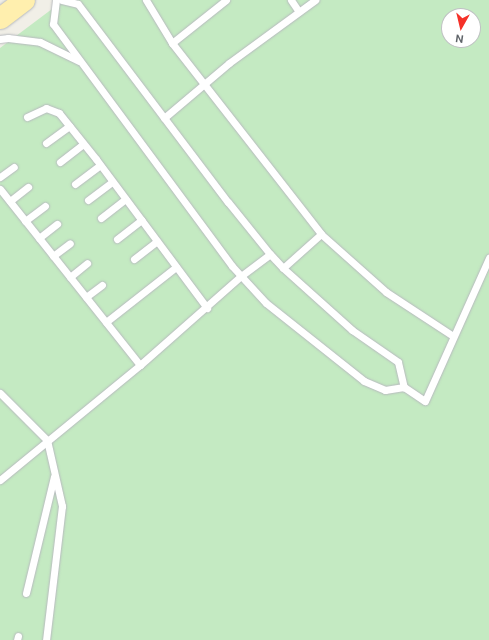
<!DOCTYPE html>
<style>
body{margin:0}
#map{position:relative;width:489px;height:640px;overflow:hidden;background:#f1efe7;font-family:"DM Sans",sans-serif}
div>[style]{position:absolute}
.green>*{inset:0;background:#c4eac2}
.roads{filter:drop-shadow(0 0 1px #b7babe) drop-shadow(0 0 1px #b7babe)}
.lane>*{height:7px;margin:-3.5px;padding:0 3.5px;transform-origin:3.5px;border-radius:3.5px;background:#fff}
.primary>*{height:21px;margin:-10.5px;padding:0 10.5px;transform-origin:10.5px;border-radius:10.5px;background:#ffefae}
span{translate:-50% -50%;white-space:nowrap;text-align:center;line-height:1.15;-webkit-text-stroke:3.5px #fff;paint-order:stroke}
.north{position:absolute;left:441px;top:8px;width:40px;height:40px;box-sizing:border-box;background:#fff;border:1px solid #bfc1c3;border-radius:50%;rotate:188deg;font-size:11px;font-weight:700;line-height:16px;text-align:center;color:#5e6368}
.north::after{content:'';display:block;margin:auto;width:14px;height:18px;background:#f53129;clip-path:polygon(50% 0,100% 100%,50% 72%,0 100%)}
</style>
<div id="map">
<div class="green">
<i style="clip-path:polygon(evenodd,64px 0,489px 0,489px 640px,0 640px,0 48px,64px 0,449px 16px,473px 16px,473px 40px,449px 40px,449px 16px)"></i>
</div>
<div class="roads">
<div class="lane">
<i style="left:56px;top:0;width:24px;rotate:97deg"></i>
<i style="left:53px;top:24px;width:301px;rotate:53.5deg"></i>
<i style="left:232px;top:266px;width:50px;rotate:47.4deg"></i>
<i style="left:266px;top:303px;width:125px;rotate:38.5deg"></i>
<i style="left:364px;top:381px;width:23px;rotate:23deg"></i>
<i style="left:385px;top:390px;width:19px;rotate:-9deg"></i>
<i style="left:404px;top:387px;width:25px;rotate:34deg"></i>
<i style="left:425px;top:401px;width:157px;rotate:-65.9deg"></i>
<i style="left:62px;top:0;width:16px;rotate:14deg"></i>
<i style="left:78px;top:4px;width:248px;rotate:52.9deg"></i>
<i style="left:228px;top:202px;width:67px;rotate:51.1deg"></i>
<i style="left:270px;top:254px;width:19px;rotate:47deg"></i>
<i style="left:283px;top:268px;width:93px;rotate:41.9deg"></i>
<i style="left:352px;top:330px;width:56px;rotate:34.8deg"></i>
<i style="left:398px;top:362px;width:26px;rotate:77deg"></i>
<i style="left:146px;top:0;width:50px;rotate:58.8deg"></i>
<i style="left:226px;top:0;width:69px;rotate:141.5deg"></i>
<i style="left:172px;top:43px;width:242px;rotate:52deg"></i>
<i style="left:321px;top:234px;width:87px;rotate:41.7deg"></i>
<i style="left:386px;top:292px;width:80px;rotate:33.3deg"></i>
<i style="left:291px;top:0;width:14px;rotate:56deg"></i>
<i style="left:0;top:39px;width:8px;rotate:-7deg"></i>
<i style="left:8px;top:38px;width:32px;rotate:7deg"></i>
<i style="left:40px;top:42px;width:43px;rotate:26deg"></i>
<i style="left:27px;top:117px;width:21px;rotate:-25deg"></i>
<i style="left:46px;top:108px;width:14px;rotate:21deg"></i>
<i style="left:59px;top:113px;width:59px;rotate:51.2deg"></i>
<i style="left:96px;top:159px;width:186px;rotate:53.3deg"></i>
<i style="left:164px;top:118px;width:85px;rotate:-40.2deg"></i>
<i style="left:229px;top:63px;width:107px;rotate:-36.2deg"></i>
<i style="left:46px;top:143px;width:29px;rotate:-36deg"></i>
<i style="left:60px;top:162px;width:29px;rotate:-38deg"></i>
<i style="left:0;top:177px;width:17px;rotate:-36deg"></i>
<i style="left:75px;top:184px;width:31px;rotate:-37deg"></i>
<i style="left:0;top:189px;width:225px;rotate:51.5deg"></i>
<i style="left:140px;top:365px;width:135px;rotate:-41.4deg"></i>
<i style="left:241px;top:276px;width:36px;rotate:-37deg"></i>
<i style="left:88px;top:200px;width:30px;rotate:-37deg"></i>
<i style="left:10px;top:201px;width:23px;rotate:-38deg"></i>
<i style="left:101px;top:218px;width:31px;rotate:-38deg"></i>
<i style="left:25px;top:221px;width:25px;rotate:-37deg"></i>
<i style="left:39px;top:238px;width:23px;rotate:-38deg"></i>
<i style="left:117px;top:239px;width:31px;rotate:-38deg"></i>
<i style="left:53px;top:256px;width:21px;rotate:-37deg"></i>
<i style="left:134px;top:259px;width:29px;rotate:-38deg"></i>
<i style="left:283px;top:268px;width:51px;rotate:-41.8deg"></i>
<i style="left:70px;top:277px;width:22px;rotate:-39deg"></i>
<i style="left:86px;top:297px;width:20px;rotate:-37deg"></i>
<i style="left:106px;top:322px;width:89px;rotate:-38.2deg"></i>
<i style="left:0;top:393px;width:66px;rotate:45deg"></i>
<i style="left:47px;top:440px;width:68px;rotate:77.2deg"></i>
<i style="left:62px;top:506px;width:135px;rotate:96.8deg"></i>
<i style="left:0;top:480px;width:181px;rotate:-39.4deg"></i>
<i style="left:26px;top:593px;width:120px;rotate:-76.5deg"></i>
<i style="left:17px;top:640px;width:4px;rotate:-76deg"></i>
</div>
<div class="primary">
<i style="left:0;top:18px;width:30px;rotate:-37deg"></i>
</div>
</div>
<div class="north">N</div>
</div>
